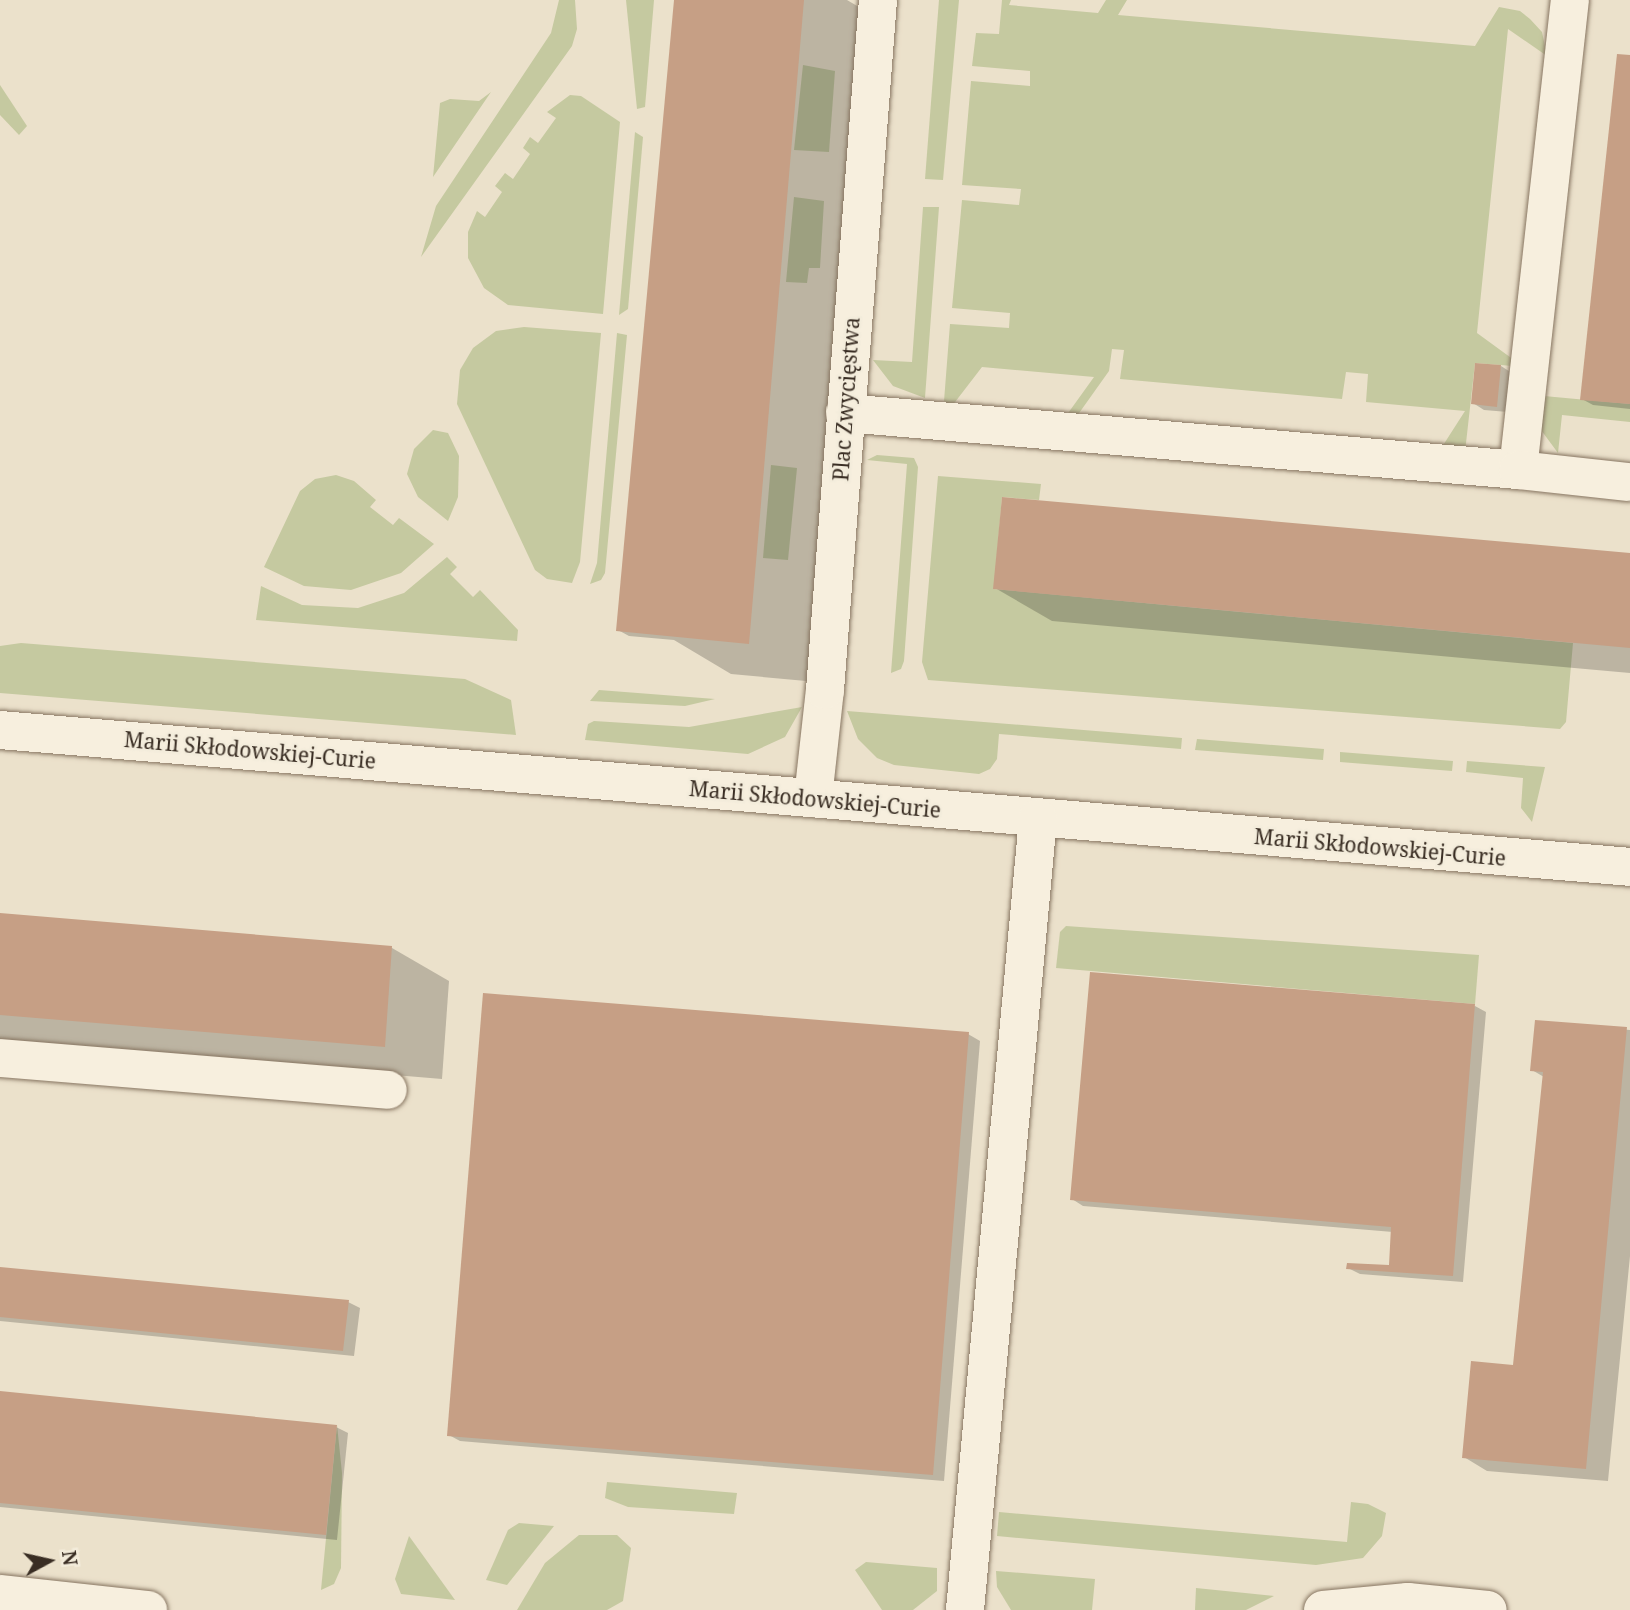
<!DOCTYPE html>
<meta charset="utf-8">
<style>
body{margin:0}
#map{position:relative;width:1630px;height:1610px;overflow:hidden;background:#ebe1cb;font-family:"Noto Serif",serif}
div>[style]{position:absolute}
.green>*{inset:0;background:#c5c9a0}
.shadow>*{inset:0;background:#0003}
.building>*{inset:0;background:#c69f85}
.roads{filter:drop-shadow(0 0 2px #877561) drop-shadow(0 0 2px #877561)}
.minor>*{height:38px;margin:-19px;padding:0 19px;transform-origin:19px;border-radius:19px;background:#f7efde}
span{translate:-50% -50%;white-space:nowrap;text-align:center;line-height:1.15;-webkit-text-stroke:5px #f3ecdb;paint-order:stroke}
.street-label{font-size:21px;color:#392d23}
.north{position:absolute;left:14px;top:1526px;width:70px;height:70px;-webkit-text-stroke:5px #f3ecdb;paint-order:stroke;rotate:82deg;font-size:19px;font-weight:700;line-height:28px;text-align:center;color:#392d23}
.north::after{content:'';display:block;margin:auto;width:24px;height:32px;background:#392d23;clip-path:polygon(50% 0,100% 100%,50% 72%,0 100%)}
</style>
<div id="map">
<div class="green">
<i style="clip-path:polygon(559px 0,575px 0,577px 29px,572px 46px,421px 257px,436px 206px,551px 33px)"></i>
<i style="clip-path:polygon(626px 0,654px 0,645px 107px,637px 109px)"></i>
<i style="clip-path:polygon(939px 0,959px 0,943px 180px,925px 179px)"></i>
<i style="clip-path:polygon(1002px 0,1011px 0,1009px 5px,1098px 13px,1106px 0,1127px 0,1118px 15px,1475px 46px,1499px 7px,1520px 11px,1530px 19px,1542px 32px,1547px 56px,1508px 29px,1477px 333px,1514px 360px,1513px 366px,1475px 363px,1465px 452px,1440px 450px,1465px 411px,1366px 402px,1368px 374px,1346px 372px,1342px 399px,1120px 379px,1124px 350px,1112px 349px,1109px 371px,1077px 416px,1066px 416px,1094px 377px,982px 367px,952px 406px,944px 401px,950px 324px,1009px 328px,1010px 313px,952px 308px,962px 200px,1019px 205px,1021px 189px,962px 185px,971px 81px,1030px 86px,1030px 71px,972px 66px,976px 33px,999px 34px)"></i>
<i style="clip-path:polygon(803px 65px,835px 71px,829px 152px,794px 150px)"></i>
<i style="clip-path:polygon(0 85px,27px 126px,19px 135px,0 115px)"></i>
<i style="clip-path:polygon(491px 92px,433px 177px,440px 103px,450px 99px,479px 101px)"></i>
<i style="clip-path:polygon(570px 95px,581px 96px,620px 122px,603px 314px,508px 305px,484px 288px,468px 258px,468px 232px,477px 211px,485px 217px,502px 192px,495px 186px,505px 173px,513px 179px,530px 154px,523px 148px,530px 137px,538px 143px,556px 118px,547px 112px)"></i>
<i style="clip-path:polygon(635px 132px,643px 137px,628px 309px,619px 315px)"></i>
<i style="clip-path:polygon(794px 197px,824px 201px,820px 268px,809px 268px,807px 283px,786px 282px)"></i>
<i style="clip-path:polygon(923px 207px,939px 207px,925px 398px,893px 386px,873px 360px,912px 362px)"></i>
<i style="clip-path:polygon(524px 327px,601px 333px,580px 562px,572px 583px,547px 579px,535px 570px,457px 404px,460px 370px,473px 348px,496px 331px)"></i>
<i style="clip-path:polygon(617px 333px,627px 335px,605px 573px,601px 580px,590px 584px,597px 563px)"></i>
<i style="clip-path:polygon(1544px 396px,1630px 404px,1630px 422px,1562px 415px,1558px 453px,1541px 430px)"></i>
<i style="clip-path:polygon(433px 430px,448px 433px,459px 456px,458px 497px,448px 521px,418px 497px,407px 474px,414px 449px)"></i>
<i style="clip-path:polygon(877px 455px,914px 458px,918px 467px,904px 661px,901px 669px,891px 673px,907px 464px,867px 460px)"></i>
<i style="clip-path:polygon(771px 465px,797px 468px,788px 560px,763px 558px)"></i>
<i style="clip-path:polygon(336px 475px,354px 481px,376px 500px,370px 507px,393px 525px,399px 518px,434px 544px,401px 573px,351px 590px,304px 586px,264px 567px,300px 491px,315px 479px)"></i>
<i style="clip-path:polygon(938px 476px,1041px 484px,1039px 500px,1002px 497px,994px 589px,1573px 643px,1566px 722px,1560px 729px,928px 680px,922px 662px)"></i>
<i style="clip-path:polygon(447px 557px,457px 567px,450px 574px,473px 597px,480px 590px,518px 630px,517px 641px,256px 620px,261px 586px,302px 605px,358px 608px,404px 593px)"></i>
<i style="clip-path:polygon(21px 643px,465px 679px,511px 700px,516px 735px,0 693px,0 646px)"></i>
<i style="clip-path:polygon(599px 690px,715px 699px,685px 706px,590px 701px)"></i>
<i style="clip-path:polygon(802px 707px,785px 737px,748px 754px,585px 740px,588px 724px,594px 721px,689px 727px)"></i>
<i style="clip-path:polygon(847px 711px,1182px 738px,1181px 749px,999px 734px,997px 759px,990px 769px,979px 774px,894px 765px,877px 758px,858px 739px)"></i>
<i style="clip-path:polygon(1197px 739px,1324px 749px,1323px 760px,1195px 750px)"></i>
<i style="clip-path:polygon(1340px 752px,1453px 761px,1452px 771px,1340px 762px)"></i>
<i style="clip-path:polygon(1467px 761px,1545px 767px,1532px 822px,1521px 808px,1523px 778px,1466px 772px)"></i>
<i style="clip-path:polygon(1066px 926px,1479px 955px,1475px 1004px,1056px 968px,1060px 932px)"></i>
<i style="clip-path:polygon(337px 1425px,342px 1473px,341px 1568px,334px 1584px,321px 1590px)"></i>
<i style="clip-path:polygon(607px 1482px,737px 1493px,734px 1514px,628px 1507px,605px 1498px)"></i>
<i style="clip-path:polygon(1351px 1502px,1368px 1504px,1386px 1513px,1382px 1536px,1363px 1558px,1316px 1565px,997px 1536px,999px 1512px,1347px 1542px)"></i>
<i style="clip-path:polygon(519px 1523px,554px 1526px,507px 1585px,486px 1580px,508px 1530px)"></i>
<i style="clip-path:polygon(579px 1535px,617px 1535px,631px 1548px,623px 1601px,607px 1610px,517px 1610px,545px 1563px)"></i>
<i style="clip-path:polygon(409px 1536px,455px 1600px,401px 1594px,395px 1579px)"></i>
<i style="clip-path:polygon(866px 1562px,937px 1568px,937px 1591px,913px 1610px,882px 1610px,855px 1570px)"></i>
<i style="clip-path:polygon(996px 1571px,1095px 1579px,1092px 1610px,1011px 1610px,997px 1587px)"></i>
<i style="clip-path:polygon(1196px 1588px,1274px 1596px,1246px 1610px,1195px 1610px)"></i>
</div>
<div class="shadow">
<i style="clip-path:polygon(676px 0,847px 0,874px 16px,817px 682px,731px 674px,674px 640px,629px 636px,618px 630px)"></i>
<i style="clip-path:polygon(1630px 57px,1630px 409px,1593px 405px,1582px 399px)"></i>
<i style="clip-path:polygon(1501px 366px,1512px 373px,1508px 412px,1484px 410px,1473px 403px)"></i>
<i style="clip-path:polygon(1630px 554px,1630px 673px,1052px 621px,995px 588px)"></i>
<i style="clip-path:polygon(0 914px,392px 948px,449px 981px,442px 1079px,0 1042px)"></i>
<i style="clip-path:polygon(1475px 1006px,1486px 1012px,1463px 1282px,1360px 1274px,1348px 1268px,1391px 1267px,1393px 1232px,1083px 1206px,1072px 1199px)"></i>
<i style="clip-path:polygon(1537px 1022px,1630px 1030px,1630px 1256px,1608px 1481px,1487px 1471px,1464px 1457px,1515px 1367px,1544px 1077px,1532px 1070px)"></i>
<i style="clip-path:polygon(968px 1034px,980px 1041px,944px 1481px,460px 1441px,449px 1435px)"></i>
<i style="clip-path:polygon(0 1268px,348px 1302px,360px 1308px,354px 1356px,0 1321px)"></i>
<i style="clip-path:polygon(0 1393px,336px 1427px,348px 1433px,337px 1540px,0 1507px)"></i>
</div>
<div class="building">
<i style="clip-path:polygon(674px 0,804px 0,749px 644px,616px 631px)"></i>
<i style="clip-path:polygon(1617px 54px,1630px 55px,1630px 404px,1580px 400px)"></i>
<i style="clip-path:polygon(1475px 363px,1501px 365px,1497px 407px,1471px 404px)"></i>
<i style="clip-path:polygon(1002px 497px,1630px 553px,1630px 648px,993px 589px)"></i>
<i style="clip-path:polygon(0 913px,392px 946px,385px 1047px,0 1015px)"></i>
<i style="clip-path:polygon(1090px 972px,1475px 1004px,1453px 1276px,1346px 1269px,1347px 1263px,1389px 1265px,1391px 1227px,1070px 1200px)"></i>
<i style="clip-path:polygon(483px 993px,969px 1032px,933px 1475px,447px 1436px)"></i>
<i style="clip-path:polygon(1535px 1020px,1627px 1027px,1586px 1469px,1462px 1458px,1471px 1361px,1513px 1365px,1543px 1072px,1530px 1071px)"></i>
<i style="clip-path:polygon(0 1267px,349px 1300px,343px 1351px,0 1317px)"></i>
<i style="clip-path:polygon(0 1391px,337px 1425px,326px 1535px,0 1503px)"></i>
</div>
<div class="roads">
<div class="minor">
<i style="left:845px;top:413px;width:675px;rotate:4.84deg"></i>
<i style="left:1518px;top:470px;width:473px;rotate:-83.7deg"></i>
<i style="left:1518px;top:470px;width:111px;rotate:6.2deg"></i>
<i style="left:0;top:730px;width:1636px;rotate:4.8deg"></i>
<i style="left:813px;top:798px;width:109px;rotate:-83.7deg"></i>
<i style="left:825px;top:690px;width:692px;rotate:-85.61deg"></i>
<i style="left:0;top:1058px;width:389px;rotate:4.7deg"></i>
<i style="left:0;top:1594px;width:149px;rotate:6.2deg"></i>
<i style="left:965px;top:1610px;width:795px;rotate:-84.73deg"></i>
<i style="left:1323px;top:1610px;width:85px;rotate:-5.4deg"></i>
<i style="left:1408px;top:1602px;width:80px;rotate:5.7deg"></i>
</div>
</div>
<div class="street-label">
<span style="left:846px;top:399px;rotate:-86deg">Plac Zwycięstwa</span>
<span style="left:250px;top:750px;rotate:5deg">Marii Skłodowskiej-Curie</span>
<span style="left:815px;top:799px;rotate:5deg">Marii Skłodowskiej-Curie</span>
<span style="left:1380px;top:847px;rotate:5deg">Marii Skłodowskiej-Curie</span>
</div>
<div class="north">N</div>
</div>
